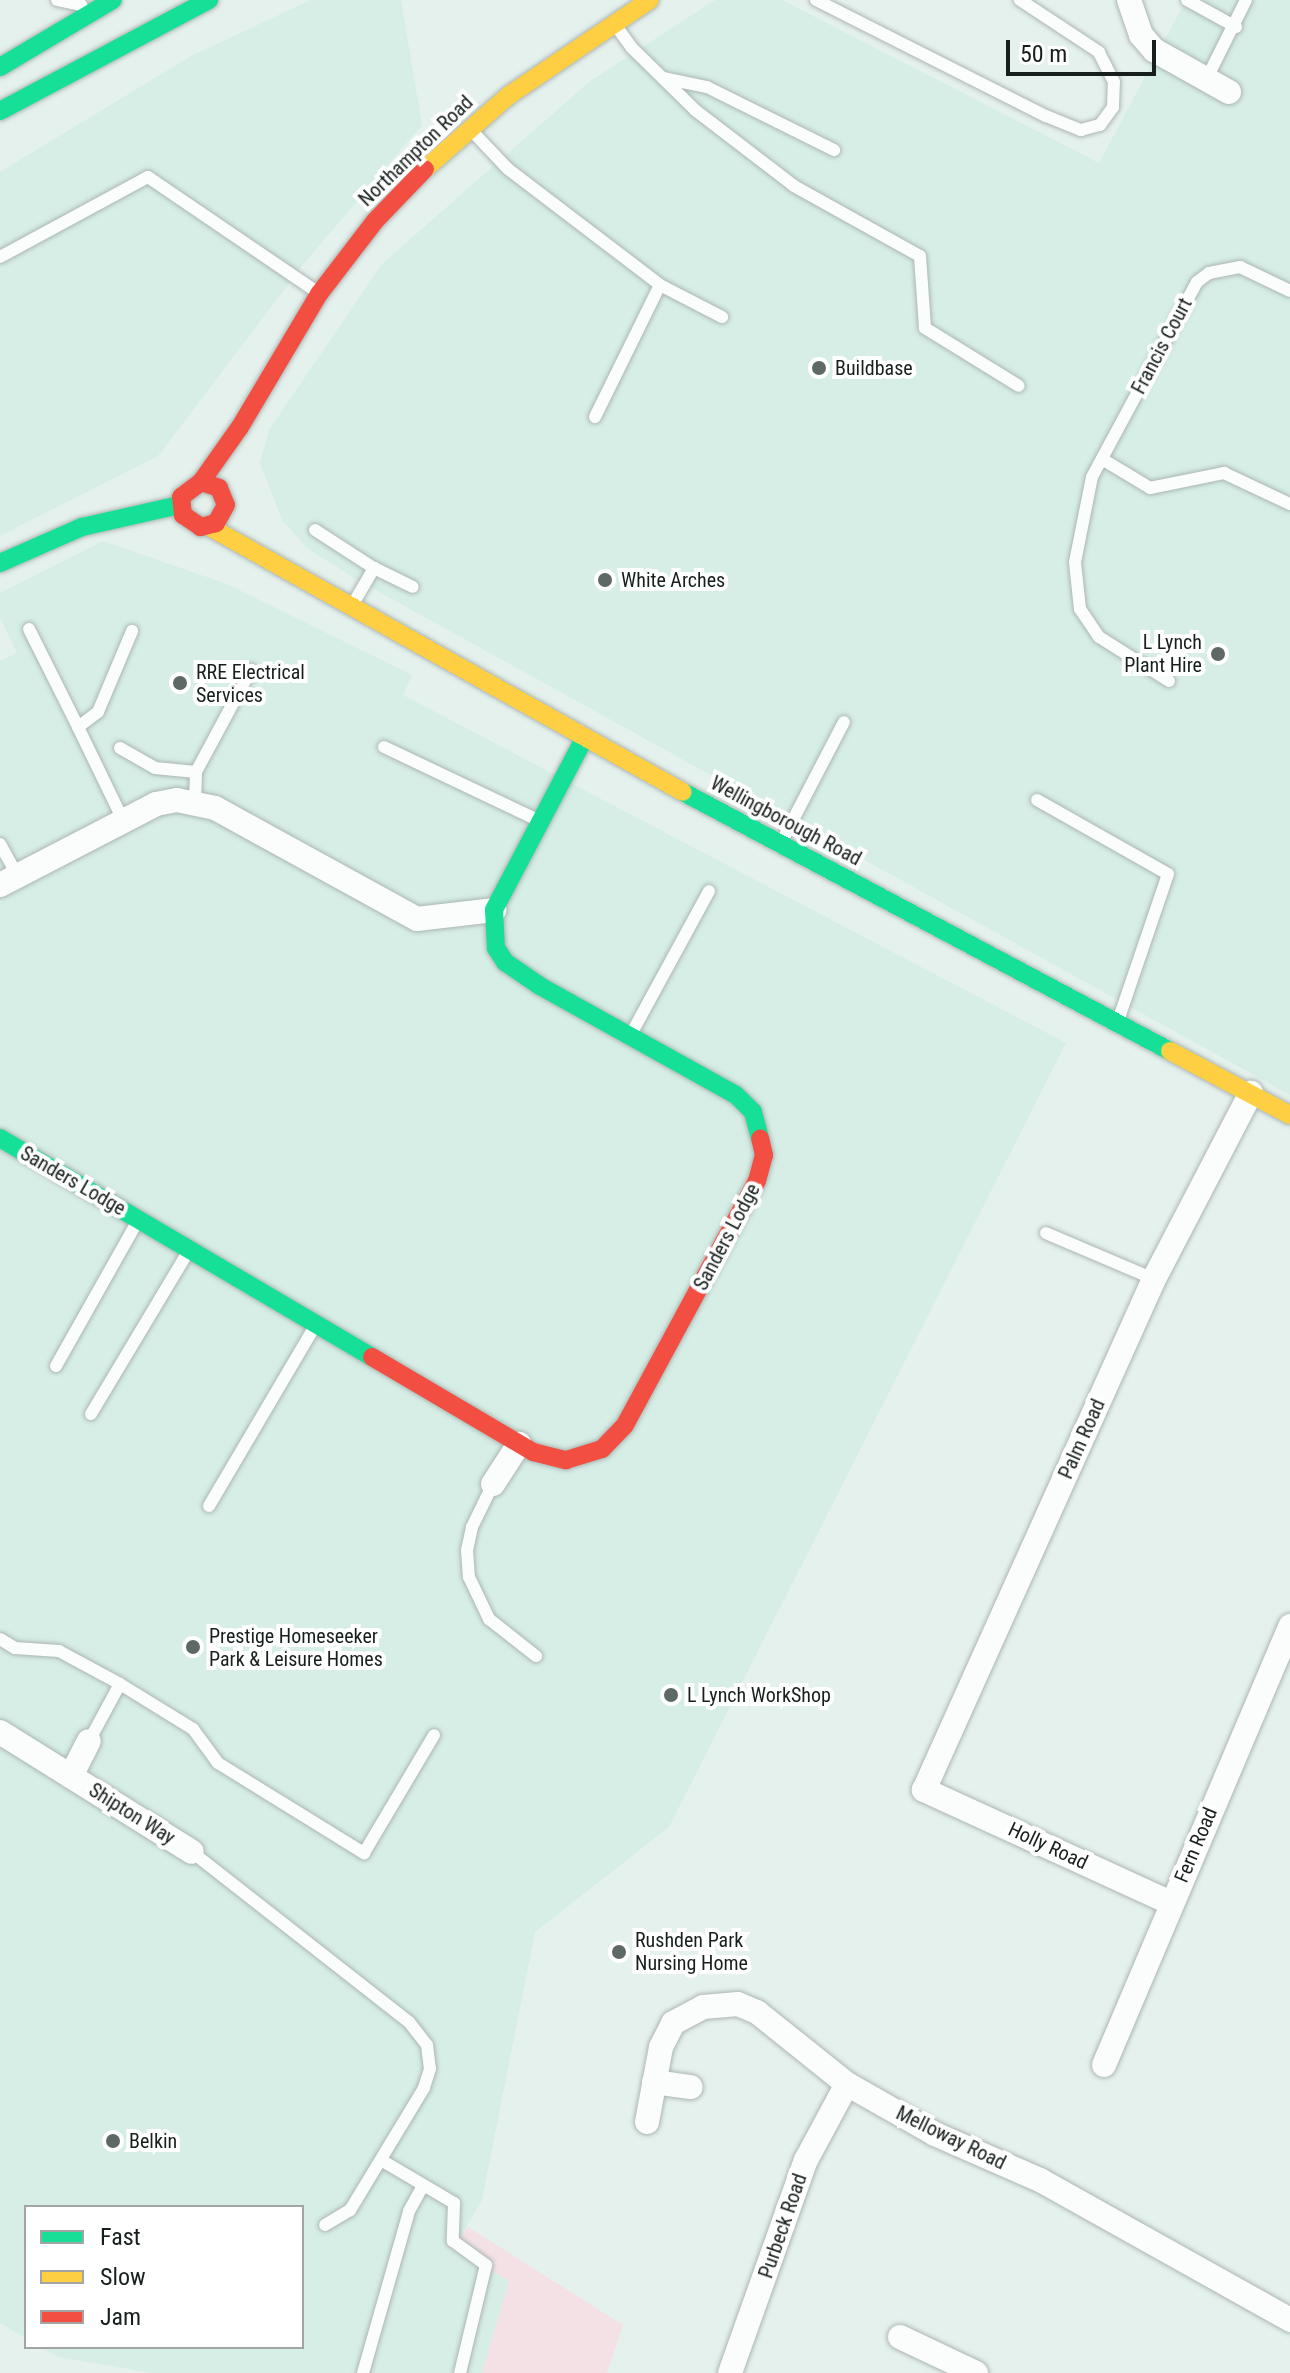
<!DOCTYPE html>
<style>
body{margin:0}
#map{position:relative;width:1290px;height:2373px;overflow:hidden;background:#e5f1ed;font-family:"Roboto Condensed",sans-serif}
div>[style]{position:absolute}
.built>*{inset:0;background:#d6eee6}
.green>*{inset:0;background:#f3e1e6}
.roads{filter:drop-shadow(0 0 2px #acb6b3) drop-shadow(0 0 2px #acb6b3)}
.lane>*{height:12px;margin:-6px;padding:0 6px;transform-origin:6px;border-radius:6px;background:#fbfdfc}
.street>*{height:24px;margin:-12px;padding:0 12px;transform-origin:12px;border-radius:12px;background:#fbfdfc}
.fast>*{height:18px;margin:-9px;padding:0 9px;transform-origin:9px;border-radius:9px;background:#16e098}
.slow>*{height:18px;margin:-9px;padding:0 9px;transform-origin:9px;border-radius:9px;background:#ffcf43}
.jam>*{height:18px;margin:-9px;padding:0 9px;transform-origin:9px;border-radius:9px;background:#f24e42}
.dots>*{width:22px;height:22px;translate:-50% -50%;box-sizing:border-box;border:4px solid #fff;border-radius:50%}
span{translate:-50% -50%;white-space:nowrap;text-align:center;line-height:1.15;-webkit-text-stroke:8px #fff;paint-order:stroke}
.street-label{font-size:20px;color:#161f1c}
.poi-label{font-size:20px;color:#161f1c}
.left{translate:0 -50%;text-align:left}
.right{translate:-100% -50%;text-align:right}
.legend{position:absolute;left:24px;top:2205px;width:280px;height:144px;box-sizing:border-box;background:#fff;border:2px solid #a2a5a4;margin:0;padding:10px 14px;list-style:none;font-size:24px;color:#161f1c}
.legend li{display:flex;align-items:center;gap:16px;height:40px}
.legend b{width:40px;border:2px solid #a2a5a4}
.scale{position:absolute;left:1006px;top:40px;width:150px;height:36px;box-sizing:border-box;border:4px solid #161f1c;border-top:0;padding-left:10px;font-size:24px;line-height:28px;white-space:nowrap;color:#161f1c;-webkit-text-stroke:6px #fff;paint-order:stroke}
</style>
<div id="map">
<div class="built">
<i style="clip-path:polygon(311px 0,401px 0,422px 125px,306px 261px,158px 456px,0 536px,0 172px,191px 56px)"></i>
<i style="clip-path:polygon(715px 0,782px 0,1099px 163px,1186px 0,1290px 0,1290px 1095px,354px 578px,307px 548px,282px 520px,260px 463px,269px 430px,382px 264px,589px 82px)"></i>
<i style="clip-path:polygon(103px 541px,227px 584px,412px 675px,403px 695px,1066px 1043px,669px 1827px,535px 1932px,482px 2200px,459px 2240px,465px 2255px,509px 2281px,482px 2373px,153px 2373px,58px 2357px,41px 2347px,302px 2347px,302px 2207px,26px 2207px,26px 2338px,0 2323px,0 661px,17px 653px,0 618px,0 593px)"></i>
</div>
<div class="green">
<i style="clip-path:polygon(468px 2227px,623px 2325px,607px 2373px,482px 2373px,509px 2281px,465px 2255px,459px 2240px)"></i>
</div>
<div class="roads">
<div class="lane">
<i style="left:57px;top:0;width:25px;rotate:12deg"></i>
<i style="left:816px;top:0;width:258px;rotate:26.8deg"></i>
<i style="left:1046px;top:116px;width:38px;rotate:22deg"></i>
<i style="left:1081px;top:130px;width:20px;rotate:-15deg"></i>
<i style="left:1100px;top:125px;width:22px;rotate:-54deg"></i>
<i style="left:1113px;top:107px;width:25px;rotate:-88deg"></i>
<i style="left:1114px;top:82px;width:34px;rotate:-117deg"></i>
<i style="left:1099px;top:52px;width:95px;rotate:-146.6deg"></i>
<i style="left:1187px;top:0;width:56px;rotate:28.9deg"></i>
<i style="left:616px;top:26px;width:26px;rotate:54deg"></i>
<i style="left:631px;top:47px;width:90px;rotate:44.5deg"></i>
<i style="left:695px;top:110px;width:125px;rotate:37.5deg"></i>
<i style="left:794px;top:186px;width:144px;rotate:29.1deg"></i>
<i style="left:920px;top:256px;width:72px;rotate:86deg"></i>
<i style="left:925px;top:328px;width:110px;rotate:31.7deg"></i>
<i style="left:663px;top:78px;width:45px;rotate:11.6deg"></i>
<i style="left:707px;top:87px;width:142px;rotate:26.4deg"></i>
<i style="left:1206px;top:80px;width:89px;rotate:-63.4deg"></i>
<i style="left:473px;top:132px;width:51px;rotate:46.6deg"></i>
<i style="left:508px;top:169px;width:191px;rotate:37.3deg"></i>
<i style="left:660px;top:285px;width:70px;rotate:27.3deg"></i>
<i style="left:0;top:257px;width:168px;rotate:-28.4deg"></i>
<i style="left:148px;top:177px;width:204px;rotate:34.2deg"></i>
<i style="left:595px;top:417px;width:147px;rotate:-63.8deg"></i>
<i style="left:1102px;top:459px;width:56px;rotate:31.1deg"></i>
<i style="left:1150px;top:488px;width:76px;rotate:-11.5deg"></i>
<i style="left:1224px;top:473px;width:73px;rotate:25.2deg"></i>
<i style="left:315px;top:530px;width:70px;rotate:32.8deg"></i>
<i style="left:353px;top:604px;width:42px;rotate:-59.7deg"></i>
<i style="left:374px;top:568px;width:43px;rotate:26deg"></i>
<i style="left:29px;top:629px;width:110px;rotate:63.4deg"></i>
<i style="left:1169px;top:681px;width:83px;rotate:-147.8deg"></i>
<i style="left:1099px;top:637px;width:34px;rotate:-124deg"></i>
<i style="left:1080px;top:609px;width:47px;rotate:-96.1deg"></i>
<i style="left:1075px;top:562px;width:87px;rotate:-78.7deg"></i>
<i style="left:1092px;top:477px;width:221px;rotate:-61.7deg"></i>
<i style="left:1197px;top:282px;width:15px;rotate:-37deg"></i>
<i style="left:1209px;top:273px;width:32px;rotate:-11deg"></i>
<i style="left:1240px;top:267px;width:55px;rotate:25.6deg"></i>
<i style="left:384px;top:747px;width:170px;rotate:25.4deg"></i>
<i style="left:120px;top:748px;width:40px;rotate:29.7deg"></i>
<i style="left:155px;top:768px;width:41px;rotate:5.6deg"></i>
<i style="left:1037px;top:800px;width:150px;rotate:29.5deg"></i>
<i style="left:1168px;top:874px;width:152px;rotate:108.8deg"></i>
<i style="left:195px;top:802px;width:30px;rotate:-88deg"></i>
<i style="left:196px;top:772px;width:116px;rotate:-61.7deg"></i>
<i style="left:123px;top:820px;width:103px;rotate:-115.8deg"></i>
<i style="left:78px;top:727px;width:25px;rotate:-37deg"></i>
<i style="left:98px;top:712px;width:88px;rotate:-67.2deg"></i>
<i style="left:782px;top:841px;width:134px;rotate:-62.5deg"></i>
<i style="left:0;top:844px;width:35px;rotate:61deg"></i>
<i style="left:630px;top:1036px;width:165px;rotate:-61.4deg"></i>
<i style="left:1046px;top:1233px;width:117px;rotate:23.1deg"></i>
<i style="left:56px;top:1366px;width:165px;rotate:-60.6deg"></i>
<i style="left:91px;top:1414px;width:189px;rotate:-59.1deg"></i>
<i style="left:493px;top:1484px;width:48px;rotate:116deg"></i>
<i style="left:472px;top:1527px;width:24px;rotate:102deg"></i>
<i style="left:467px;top:1550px;width:27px;rotate:86deg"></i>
<i style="left:469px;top:1577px;width:47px;rotate:64.5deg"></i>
<i style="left:489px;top:1619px;width:60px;rotate:38.2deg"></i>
<i style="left:209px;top:1506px;width:209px;rotate:-59.5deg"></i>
<i style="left:0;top:1639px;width:17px;rotate:31deg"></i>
<i style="left:15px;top:1648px;width:44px;rotate:3.9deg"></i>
<i style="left:59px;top:1651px;width:69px;rotate:28.4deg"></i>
<i style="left:89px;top:1741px;width:65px;rotate:-61.5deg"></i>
<i style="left:120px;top:1684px;width:86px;rotate:31.7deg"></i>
<i style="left:193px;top:1729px;width:42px;rotate:53.7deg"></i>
<i style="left:218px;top:1763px;width:172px;rotate:31.7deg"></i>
<i style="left:364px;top:1853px;width:137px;rotate:-59.3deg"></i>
<i style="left:192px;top:1852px;width:276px;rotate:38.1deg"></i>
<i style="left:409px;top:2022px;width:29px;rotate:52deg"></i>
<i style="left:427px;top:2045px;width:24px;rotate:83deg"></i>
<i style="left:430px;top:2069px;width:20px;rotate:108deg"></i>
<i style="left:424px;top:2088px;width:143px;rotate:121.2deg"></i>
<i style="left:350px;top:2210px;width:29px;rotate:149deg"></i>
<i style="left:381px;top:2160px;width:85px;rotate:30.5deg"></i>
<i style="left:454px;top:2203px;width:38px;rotate:92deg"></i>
<i style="left:453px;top:2241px;width:41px;rotate:36deg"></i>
<i style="left:486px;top:2265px;width:111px;rotate:103.5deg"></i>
<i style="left:363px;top:2373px;width:168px;rotate:-74.1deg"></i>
<i style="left:409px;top:2211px;width:29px;rotate:-61deg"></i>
</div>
<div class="street">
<i style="left:1129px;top:0;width:37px;rotate:71deg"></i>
<i style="left:1141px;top:35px;width:20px;rotate:49deg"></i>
<i style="left:1154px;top:50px;width:86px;rotate:29.2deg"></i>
<i style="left:0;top:885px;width:176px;rotate:-27.4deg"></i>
<i style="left:156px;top:804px;width:21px;rotate:-11deg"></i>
<i style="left:177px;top:800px;width:39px;rotate:12deg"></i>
<i style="left:215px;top:808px;width:230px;rotate:28.8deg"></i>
<i style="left:417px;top:919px;width:78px;rotate:-6.7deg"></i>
<i style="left:493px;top:1484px;width:48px;rotate:-57deg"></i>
<i style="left:0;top:1732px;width:226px;rotate:32deg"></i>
<i style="left:71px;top:1776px;width:39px;rotate:-63deg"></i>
<i style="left:1171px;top:1903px;width:272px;rotate:-155.4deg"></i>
<i style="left:924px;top:1790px;width:560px;rotate:-65.77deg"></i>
<i style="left:1154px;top:1279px;width:210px;rotate:-62.5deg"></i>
<i style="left:1104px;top:2065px;width:477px;rotate:-67deg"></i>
<i style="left:654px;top:2082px;width:37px;rotate:8deg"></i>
<i style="left:647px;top:2122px;width:76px;rotate:-79.4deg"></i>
<i style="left:661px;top:2047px;width:27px;rotate:-63deg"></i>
<i style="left:673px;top:2023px;width:34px;rotate:-28deg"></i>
<i style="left:703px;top:2007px;width:35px;rotate:-5deg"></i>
<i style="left:738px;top:2004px;width:21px;rotate:23deg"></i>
<i style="left:757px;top:2012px;width:115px;rotate:38.7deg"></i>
<i style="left:847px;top:2084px;width:101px;rotate:29.6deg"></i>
<i style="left:935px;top:2134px;width:115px;rotate:23.7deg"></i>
<i style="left:1040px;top:2180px;width:287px;rotate:29.2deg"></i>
<i style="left:900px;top:2337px;width:84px;rotate:25.3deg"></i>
<i style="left:730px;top:2373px;width:226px;rotate:-70.4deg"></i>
<i style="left:806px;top:2160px;width:86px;rotate:-61.7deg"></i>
</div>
<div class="fast">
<i style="left:0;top:67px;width:131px;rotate:-30.7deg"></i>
<i style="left:0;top:111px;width:237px;rotate:-28deg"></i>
<i style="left:0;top:563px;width:90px;rotate:-23.7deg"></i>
<i style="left:82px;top:527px;width:100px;rotate:-12.7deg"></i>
<i style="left:584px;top:739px;width:193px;rotate:117.8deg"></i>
<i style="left:494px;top:910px;width:38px;rotate:87deg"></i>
<i style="left:496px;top:948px;width:17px;rotate:57deg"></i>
<i style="left:505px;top:962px;width:42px;rotate:34.4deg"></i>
<i style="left:540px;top:986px;width:224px;rotate:29.1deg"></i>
<i style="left:736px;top:1095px;width:24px;rotate:45deg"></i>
<i style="left:753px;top:1112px;width:27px;rotate:75deg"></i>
<i style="left:683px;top:792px;width:552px;rotate:28.01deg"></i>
<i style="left:0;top:1138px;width:432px;rotate:30.5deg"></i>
</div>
<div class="slow">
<i style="left:425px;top:169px;width:111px;rotate:-41.3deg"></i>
<i style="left:508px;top:96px;width:171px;rotate:-34.1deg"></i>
<i style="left:208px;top:526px;width:544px;rotate:29.25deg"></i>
<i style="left:1170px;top:1051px;width:136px;rotate:28.1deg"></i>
</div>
<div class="jam">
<i style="left:201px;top:482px;width:19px;rotate:18deg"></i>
<i style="left:219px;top:488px;width:18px;rotate:68deg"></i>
<i style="left:226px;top:505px;width:21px;rotate:119deg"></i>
<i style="left:216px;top:523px;width:16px;rotate:165deg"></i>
<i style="left:201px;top:527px;width:22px;rotate:-146deg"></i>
<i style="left:183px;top:515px;width:18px;rotate:-96deg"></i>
<i style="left:181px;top:497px;width:25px;rotate:-37deg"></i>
<i style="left:201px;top:482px;width:67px;rotate:-54.7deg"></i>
<i style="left:240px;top:427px;width:155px;rotate:-59.3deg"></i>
<i style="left:319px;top:294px;width:92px;rotate:-52.5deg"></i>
<i style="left:375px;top:221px;width:72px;rotate:-46.1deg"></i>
<i style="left:372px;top:1357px;width:187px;rotate:30.5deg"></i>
<i style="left:533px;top:1452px;width:34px;rotate:14deg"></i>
<i style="left:566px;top:1460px;width:38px;rotate:-17deg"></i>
<i style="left:602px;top:1449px;width:33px;rotate:-46deg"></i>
<i style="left:625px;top:1425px;width:277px;rotate:-61.6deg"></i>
<i style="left:757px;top:1181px;width:27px;rotate:-75deg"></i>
<i style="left:764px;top:1155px;width:17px;rotate:-103deg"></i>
</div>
</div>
<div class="dots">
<i style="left:819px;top:368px;background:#5e6865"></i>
<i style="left:605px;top:580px;background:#5e6865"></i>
<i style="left:1218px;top:654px;background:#5e6865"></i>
<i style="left:180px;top:683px;background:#5e6865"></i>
<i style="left:193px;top:1647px;background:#5e6865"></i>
<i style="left:671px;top:1695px;background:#5e6865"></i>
<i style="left:619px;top:1952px;background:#5e6865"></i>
<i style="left:113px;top:2141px;background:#5e6865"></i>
</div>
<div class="street-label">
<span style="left:416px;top:151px;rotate:-44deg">Northampton Road</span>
<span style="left:1162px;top:346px;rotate:-62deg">Francis Court</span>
<span style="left:786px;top:821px;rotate:28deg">Wellingborough Road</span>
<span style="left:73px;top:1181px;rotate:30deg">Sanders Lodge</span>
<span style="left:727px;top:1237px;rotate:-62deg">Sanders Lodge</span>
<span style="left:1082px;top:1439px;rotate:-66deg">Palm Road</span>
<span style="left:132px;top:1814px;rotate:32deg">Shipton Way</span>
<span style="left:1196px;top:1845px;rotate:-67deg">Fern Road</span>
<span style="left:1048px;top:1846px;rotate:25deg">Holly Road</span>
<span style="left:951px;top:2138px;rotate:26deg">Melloway Road</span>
<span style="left:783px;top:2226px;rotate:-71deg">Purbeck Road</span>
</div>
<div class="poi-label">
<span class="left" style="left:835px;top:368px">Buildbase</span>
<span class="left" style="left:621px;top:580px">White Arches</span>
<span class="right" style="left:1202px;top:654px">L Lynch<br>Plant Hire</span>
<span class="left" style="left:196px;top:684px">RRE Electrical<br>Services</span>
<span class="left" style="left:209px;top:1648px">Prestige Homeseeker<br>Park &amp; Leisure Homes</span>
<span class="left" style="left:687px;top:1695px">L Lynch WorkShop</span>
<span class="left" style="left:635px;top:1952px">Rushden Park<br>Nursing Home</span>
<span class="left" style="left:129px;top:2141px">Belkin</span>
</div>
<ul class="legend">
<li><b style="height:10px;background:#16e098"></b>Fast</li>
<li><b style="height:10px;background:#ffcf43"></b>Slow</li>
<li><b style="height:10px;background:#f24e42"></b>Jam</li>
</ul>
<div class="scale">50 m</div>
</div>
